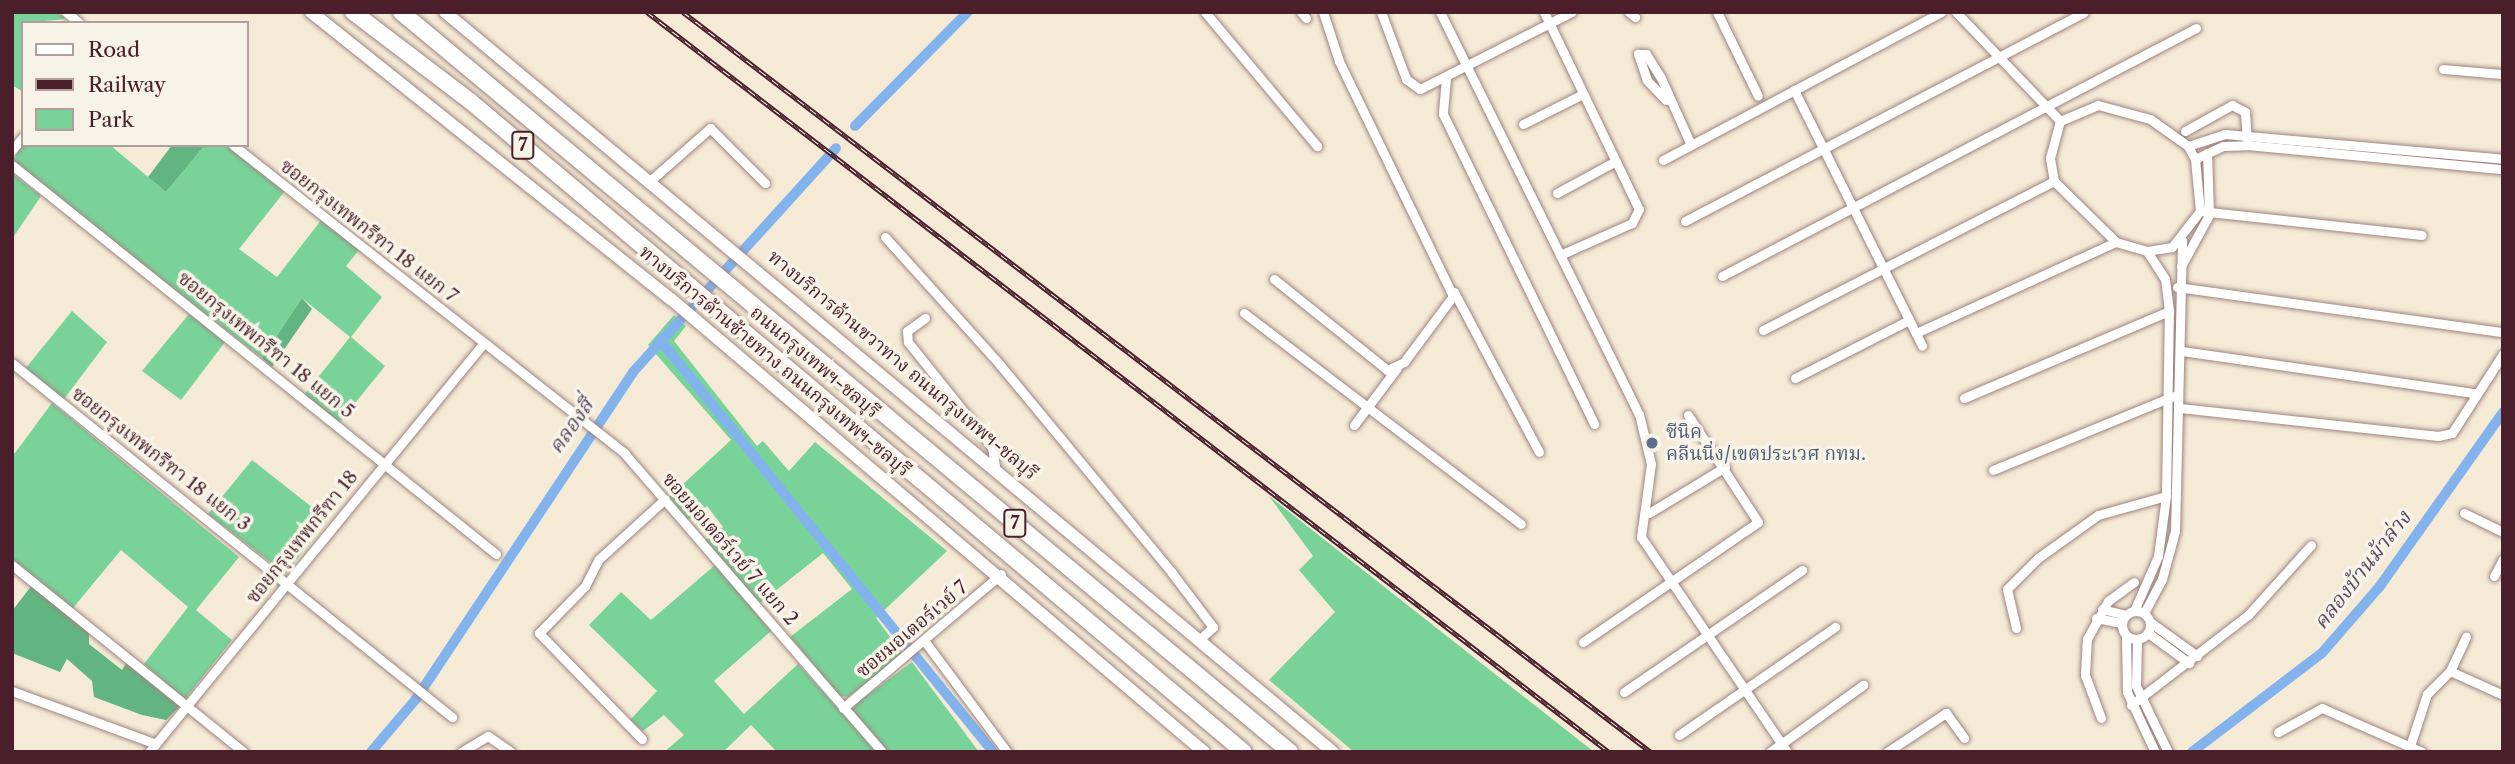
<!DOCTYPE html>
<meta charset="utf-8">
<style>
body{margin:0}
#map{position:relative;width:2515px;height:764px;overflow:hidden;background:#f4ead5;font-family:"Libre Caslon Text","Noto Serif Thai",serif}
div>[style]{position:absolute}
.green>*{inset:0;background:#79d399}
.forest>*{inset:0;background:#62b581}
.canal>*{height:10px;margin:-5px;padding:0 5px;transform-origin:5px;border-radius:5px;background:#82b3ed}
.roads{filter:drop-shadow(0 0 2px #9f8480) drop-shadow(0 0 2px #9f8480)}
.street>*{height:9px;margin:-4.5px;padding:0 4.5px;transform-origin:4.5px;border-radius:4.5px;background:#fff}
.street>.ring{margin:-4.5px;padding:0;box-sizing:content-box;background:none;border:9px solid #fff;border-radius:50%}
.secondary>*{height:12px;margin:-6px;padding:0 6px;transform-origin:6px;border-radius:6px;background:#fff}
.highway>*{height:16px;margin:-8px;padding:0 8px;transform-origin:8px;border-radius:8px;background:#fff}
.rail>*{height:5px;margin-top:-2.5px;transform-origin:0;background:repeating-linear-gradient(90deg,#f7f3e8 0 8px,#4a1f2b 0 16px);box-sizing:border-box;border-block:2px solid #4a1f2b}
.dots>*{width:19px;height:19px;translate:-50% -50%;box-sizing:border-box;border:4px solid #f7f3e8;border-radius:50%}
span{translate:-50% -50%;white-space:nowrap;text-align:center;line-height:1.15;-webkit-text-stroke:7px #f7f3e8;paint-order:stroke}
.shield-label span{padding:2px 5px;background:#f7f3e8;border:2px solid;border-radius:5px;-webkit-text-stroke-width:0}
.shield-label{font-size:18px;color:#4a1f2b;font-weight:700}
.street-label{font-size:19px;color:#4a1f2b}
.service-label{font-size:19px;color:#4e5e75}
.left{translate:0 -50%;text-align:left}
.water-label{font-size:21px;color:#5b4b65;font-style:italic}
.frame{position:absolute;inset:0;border:14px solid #4a1f2b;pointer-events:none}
.legend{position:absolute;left:21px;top:21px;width:228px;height:126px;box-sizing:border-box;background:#f7f3e8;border:2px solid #b29e9c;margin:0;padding:9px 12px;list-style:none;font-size:21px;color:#4a1f2b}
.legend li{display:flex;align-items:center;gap:14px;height:35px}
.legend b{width:35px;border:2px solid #b29e9c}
</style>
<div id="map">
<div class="green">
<i style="clip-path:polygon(12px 12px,57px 12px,66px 19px,23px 23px,23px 92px,12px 85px)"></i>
<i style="clip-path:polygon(23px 144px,110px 145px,166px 192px,205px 145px,227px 145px,285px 191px,239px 249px,277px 277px,322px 219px,359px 250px,346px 266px,382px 297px,351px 337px,385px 366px,339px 423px,304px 395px,350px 337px,302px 298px,262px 358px,12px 162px)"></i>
<i style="clip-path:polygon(12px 173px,41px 196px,12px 239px)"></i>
<i style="clip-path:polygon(72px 311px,107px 342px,64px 399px,25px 369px)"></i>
<i style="clip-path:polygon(189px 314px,225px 342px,181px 400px,142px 371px)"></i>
<i style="clip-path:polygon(674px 315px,686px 326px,674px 341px,757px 446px,763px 441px,789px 471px,815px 442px,947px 551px,876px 618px,903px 654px,848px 697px,840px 696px,790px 637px,852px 589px,823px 553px,760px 603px,704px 541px,723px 527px,707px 506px,688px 520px,669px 497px,731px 440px,648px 345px)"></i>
<i style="clip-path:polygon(52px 403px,239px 557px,196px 610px,232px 640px,185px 699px,144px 664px,188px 607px,121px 550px,73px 608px,12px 560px,12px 457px)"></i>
<i style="clip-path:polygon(252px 460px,327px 519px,286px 574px,208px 514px)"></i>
<i style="clip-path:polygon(1269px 496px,1594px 752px,1354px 752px,1269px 680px,1335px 612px,1299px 570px,1313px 556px)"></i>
<i style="clip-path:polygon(715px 565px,771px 631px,714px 681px,744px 714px,798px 664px,877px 752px,777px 752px,751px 725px,723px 752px,664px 752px,684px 735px,664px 715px,643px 731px,630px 720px,657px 691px,589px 625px,621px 592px,651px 620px)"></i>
<i style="clip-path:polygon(912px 662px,979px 752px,888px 752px,850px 708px)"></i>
</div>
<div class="forest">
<i style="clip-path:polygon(172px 145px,205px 145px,166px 192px,148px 177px)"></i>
<i style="clip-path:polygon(302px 298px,312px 309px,272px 367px,262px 358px)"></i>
<i style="clip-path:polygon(32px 585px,89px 630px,89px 644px,122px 670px,127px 662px,181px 705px,166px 720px,142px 715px,94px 697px,92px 681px,67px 659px,60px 672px,12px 653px,12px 611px)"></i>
</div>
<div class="canal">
<i style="left:855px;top:126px;width:161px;rotate:-45.3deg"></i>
<i style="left:660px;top:340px;width:530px;rotate:51.05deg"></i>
<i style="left:371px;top:752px;width:70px;rotate:-49.7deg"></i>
<i style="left:416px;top:699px;width:392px;rotate:-56.4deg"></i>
<i style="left:633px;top:372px;width:302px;rotate:-47.8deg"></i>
<i style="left:2192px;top:752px;width:163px;rotate:-37.3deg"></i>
<i style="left:2322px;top:653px;width:89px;rotate:-49.1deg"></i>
<i style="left:2380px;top:586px;width:213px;rotate:-54.7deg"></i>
</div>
<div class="roads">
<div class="street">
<i style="left:66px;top:12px;width:17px;rotate:40deg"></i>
<i style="left:1205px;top:12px;width:175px;rotate:50.1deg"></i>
<i style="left:1301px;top:12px;width:8px;rotate:50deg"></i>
<i style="left:1381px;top:12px;width:72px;rotate:69.5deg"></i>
<i style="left:1406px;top:79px;width:17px;rotate:36deg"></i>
<i style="left:1420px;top:89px;width:170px;rotate:-26.9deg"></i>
<i style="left:1440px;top:12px;width:449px;rotate:63.7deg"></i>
<i style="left:1639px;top:414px;width:51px;rotate:76.5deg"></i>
<i style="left:1651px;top:464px;width:74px;rotate:97.8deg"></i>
<i style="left:1641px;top:537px;width:260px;rotate:55.8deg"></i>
<i style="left:1544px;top:12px;width:219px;rotate:64.3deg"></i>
<i style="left:1639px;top:209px;width:16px;rotate:117deg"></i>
<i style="left:1632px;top:223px;width:79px;rotate:156deg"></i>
<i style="left:1629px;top:12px;width:8px;rotate:40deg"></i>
<i style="left:1717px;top:12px;width:93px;rotate:64deg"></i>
<i style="left:1956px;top:12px;width:151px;rotate:46.3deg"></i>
<i style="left:2443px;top:69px;width:60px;rotate:4.8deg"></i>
<i style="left:1446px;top:78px;width:36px;rotate:95deg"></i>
<i style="left:1443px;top:114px;width:345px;rotate:64deg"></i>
<i style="left:1794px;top:90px;width:286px;rotate:63.4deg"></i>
<i style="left:1666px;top:100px;width:28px;rotate:-134deg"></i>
<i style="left:1647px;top:80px;width:28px;rotate:-109deg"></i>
<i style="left:1638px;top:54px;width:8px"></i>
<i style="left:1646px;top:54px;width:28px;rotate:58deg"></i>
<i style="left:1661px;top:78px;width:73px;rotate:65.9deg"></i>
<i style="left:2098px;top:105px;width:54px;rotate:15.1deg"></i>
<i style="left:2150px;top:119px;width:47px;rotate:35.4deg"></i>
<i style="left:2188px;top:146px;width:15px;rotate:62deg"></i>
<i style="left:2195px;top:159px;width:52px;rotate:84.5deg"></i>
<i style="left:2200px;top:211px;width:46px;rotate:127.9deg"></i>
<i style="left:2172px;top:247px;width:25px;rotate:171deg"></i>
<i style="left:2147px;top:251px;width:32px;rotate:-164deg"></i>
<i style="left:2116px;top:242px;width:87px;rotate:-135.5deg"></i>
<i style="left:2054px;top:181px;width:23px;rotate:-100deg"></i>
<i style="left:2050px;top:158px;width:38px;rotate:-75deg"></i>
<i style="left:2060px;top:121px;width:41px;rotate:-22.8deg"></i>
<i style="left:1523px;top:124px;width:67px;rotate:-26.6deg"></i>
<i style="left:2185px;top:131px;width:54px;rotate:-29deg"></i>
<i style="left:2232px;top:105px;width:15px;rotate:28deg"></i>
<i style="left:2245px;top:112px;width:28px;rotate:86deg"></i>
<i style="left:233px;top:145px;width:499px;rotate:38.2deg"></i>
<i style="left:625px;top:454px;width:394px;rotate:49.2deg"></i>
<i style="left:2188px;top:146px;width:39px;rotate:-18deg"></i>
<i style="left:2225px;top:134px;width:279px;rotate:5.1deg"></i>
<i style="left:12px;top:150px;width:17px;rotate:-50deg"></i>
<i style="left:2195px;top:159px;width:31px;rotate:-25deg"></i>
<i style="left:2223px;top:146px;width:24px;rotate:-2deg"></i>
<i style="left:2247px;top:145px;width:257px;rotate:5.4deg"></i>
<i style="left:1663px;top:160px;width:315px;rotate:-28deg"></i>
<i style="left:12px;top:165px;width:621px;rotate:38.79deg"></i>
<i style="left:651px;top:180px;width:79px;rotate:-41.4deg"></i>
<i style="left:710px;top:128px;width:78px;rotate:45deg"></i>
<i style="left:1557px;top:193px;width:67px;rotate:-28.5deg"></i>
<i style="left:2200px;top:211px;width:223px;rotate:6.2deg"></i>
<i style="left:1685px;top:221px;width:450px;rotate:-27.6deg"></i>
<i style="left:885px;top:237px;width:173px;rotate:48deg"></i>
<i style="left:1001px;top:366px;width:268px;rotate:50.4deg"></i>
<i style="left:1172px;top:573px;width:68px;rotate:52.8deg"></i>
<i style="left:1213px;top:627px;width:18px;rotate:137deg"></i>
<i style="left:2181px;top:266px;width:58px;rotate:-61.2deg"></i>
<i style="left:2209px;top:215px;width:62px;rotate:-91.8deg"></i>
<i style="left:1722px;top:276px;width:535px;rotate:-27.62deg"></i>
<i style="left:1274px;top:279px;width:145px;rotate:38.8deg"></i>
<i style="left:1387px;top:370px;width:19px;rotate:-25deg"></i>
<i style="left:1404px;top:362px;width:82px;rotate:-53.4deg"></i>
<i style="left:1453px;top:296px;width:261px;rotate:-115.9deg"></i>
<i style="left:1339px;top:61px;width:52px;rotate:-108.1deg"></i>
<i style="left:2177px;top:287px;width:329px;rotate:7.9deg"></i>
<i style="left:1454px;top:292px;width:181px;rotate:62deg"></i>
<i style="left:1244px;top:313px;width:348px;rotate:37.3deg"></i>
<i style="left:925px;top:318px;width:22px;rotate:144deg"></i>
<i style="left:907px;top:331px;width:11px;rotate:85deg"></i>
<i style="left:908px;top:342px;width:134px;rotate:51.3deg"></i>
<i style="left:992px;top:447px;width:20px;rotate:81deg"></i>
<i style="left:1763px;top:330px;width:327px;rotate:-27.1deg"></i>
<i style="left:1916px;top:333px;width:220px;rotate:-24.5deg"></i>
<i style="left:2182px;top:351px;width:296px;rotate:8.2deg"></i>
<i style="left:12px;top:363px;width:565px;rotate:38.82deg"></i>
<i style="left:1795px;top:378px;width:128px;rotate:-27deg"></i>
<i style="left:1964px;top:398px;width:223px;rotate:-23deg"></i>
<i style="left:2180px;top:408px;width:260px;rotate:6.2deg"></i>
<i style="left:2438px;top:436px;width:14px;rotate:-12deg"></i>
<i style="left:2452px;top:433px;width:94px;rotate:-57.2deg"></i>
<i style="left:1354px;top:425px;width:71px;rotate:-53deg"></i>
<i style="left:1993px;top:470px;width:195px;rotate:-22.3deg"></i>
<i style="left:1649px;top:513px;width:89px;rotate:-31.2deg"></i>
<i style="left:2464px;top:513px;width:43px;rotate:26deg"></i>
<i style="left:12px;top:565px;width:298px;rotate:38.9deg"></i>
<i style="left:2494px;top:576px;width:19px;rotate:-62deg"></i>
<i style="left:2102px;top:609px;width:25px;rotate:14deg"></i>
<i style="left:2134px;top:611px;width:60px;rotate:-66.4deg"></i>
<i style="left:2158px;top:556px;width:61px;rotate:-82.4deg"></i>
<i style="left:2166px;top:496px;width:185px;rotate:-89.1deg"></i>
<i style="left:2169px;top:311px;width:32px;rotate:-97deg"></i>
<i style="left:2165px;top:279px;width:33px;rotate:-123deg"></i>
<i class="ring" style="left:2122px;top:611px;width:19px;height:19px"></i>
<i style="left:2144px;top:613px;width:38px;rotate:-62deg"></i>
<i style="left:2162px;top:579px;width:50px;rotate:-74.8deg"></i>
<i style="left:2175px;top:531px;width:291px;rotate:-88.6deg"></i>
<i style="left:2096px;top:618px;width:26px;rotate:11deg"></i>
<i style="left:2150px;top:622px;width:58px;rotate:35.9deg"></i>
<i style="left:2016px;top:628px;width:40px;rotate:-103deg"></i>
<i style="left:2007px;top:589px;width:44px;rotate:-45deg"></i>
<i style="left:2038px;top:558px;width:74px;rotate:-35.6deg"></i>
<i style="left:2098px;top:515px;width:71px;rotate:-15.6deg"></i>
<i style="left:2148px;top:633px;width:51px;rotate:36.2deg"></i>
<i style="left:2126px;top:635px;width:57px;rotate:89deg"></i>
<i style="left:2127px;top:692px;width:66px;rotate:65deg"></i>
<i style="left:2137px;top:639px;width:47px;rotate:91.2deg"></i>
<i style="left:2136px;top:686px;width:73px;rotate:64.1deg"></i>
<i style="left:1583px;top:642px;width:212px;rotate:-34.4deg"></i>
<i style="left:1758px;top:522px;width:128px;rotate:-123.2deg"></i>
<i style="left:926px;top:643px;width:136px;rotate:53.4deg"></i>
<i style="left:2450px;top:671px;width:58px;rotate:24.4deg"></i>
<i style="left:12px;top:691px;width:153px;rotate:20.2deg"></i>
<i style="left:1624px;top:692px;width:216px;rotate:-34.4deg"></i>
<i style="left:2131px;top:705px;width:148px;rotate:-37.6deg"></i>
<i style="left:2248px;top:615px;width:94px;rotate:-48deg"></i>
<i style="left:843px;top:708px;width:207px;rotate:-40.3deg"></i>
<i style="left:2101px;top:718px;width:46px;rotate:-110.4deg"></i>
<i style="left:2085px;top:675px;width:36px;rotate:-87deg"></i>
<i style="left:2087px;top:639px;width:43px;rotate:-61.1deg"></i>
<i style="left:2108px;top:601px;width:32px;rotate:-36deg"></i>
<i style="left:2278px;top:732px;width:50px;rotate:-28.6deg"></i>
<i style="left:2322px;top:708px;width:109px;rotate:23.7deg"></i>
<i style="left:1679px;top:735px;width:190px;rotate:-34.7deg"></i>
<i style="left:642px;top:739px;width:148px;rotate:-134.2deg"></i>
<i style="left:539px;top:633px;width:66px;rotate:-45.6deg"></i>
<i style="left:585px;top:586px;width:30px;rotate:-63deg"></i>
<i style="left:599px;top:559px;width:89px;rotate:-42.3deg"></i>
<i style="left:2410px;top:746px;width:55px;rotate:-71.9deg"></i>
<i style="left:2427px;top:694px;width:33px;rotate:-45deg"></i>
<i style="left:2450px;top:671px;width:38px;rotate:-65deg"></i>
<i style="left:149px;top:752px;width:527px;rotate:-50.7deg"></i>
<i style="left:461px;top:752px;width:31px;rotate:-31deg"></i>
<i style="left:488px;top:736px;width:28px;rotate:35deg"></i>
<i style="left:1770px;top:752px;width:115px;rotate:-35.8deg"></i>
<i style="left:1887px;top:752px;width:71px;rotate:-33.5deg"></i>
<i style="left:1946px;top:713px;width:31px;rotate:54deg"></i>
</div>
<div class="secondary">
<i style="left:311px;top:12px;width:460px;rotate:38.6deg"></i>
<i style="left:671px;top:299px;width:699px;rotate:40.36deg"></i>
<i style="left:445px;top:12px;width:1156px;rotate:39.81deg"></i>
</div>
<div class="highway">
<i style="left:353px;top:12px;width:147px;rotate:37.3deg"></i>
<i style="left:470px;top:101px;width:1011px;rotate:40.07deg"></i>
<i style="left:401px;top:12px;width:1157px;rotate:39.77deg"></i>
</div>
</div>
<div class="rail">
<i style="left:647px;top:12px;width:1214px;rotate:37.57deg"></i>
<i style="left:683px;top:12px;width:1218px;rotate:37.4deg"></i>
</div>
<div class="dots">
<i style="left:1652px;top:443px;background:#5c6f8a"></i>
</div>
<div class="shield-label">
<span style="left:523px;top:145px">7</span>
<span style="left:1015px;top:523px">7</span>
</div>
<div class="street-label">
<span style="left:369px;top:231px;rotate:38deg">ซอยกรุงเทพกรีฑา 18 แยก 7</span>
<span style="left:266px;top:345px;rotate:39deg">ซอยกรุงเทพกรีฑา 18 แยก 5</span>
<span style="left:775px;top:361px;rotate:40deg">ทางบริการด้านซ้ายทาง ถนนกรุงเทพฯ-ชลบุรี</span>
<span style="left:815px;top:362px;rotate:40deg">ถนนกรุงเทพฯ-ชลบุรี</span>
<span style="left:903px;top:365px;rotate:40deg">ทางบริการด้านขวาทาง ถนนกรุงเทพฯ-ชลบุรี</span>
<span style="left:161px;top:459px;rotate:38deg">ซอยกรุงเทพกรีฑา 18 แยก 3</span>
<span style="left:302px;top:537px;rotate:-51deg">ซอยกรุงเทพกรีฑา 18</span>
<span style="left:730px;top:549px;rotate:49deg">ซอยมอเตอร์เวย์ 7 แยก 2</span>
<span style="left:912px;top:629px;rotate:-40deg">ซอยมอเตอร์เวย์ 7</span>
</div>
<div class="service-label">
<span class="left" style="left:1666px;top:443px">ซีนิค<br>คลีนนิ่ง/เขตประเวศ กทม.</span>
</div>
<div class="water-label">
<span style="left:571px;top:426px;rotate:-55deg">คลองสี่</span>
<span style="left:2362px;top:570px;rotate:-52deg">คลองบ้านม้าล่าง</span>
</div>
<div class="frame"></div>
<ul class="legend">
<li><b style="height:9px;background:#fff"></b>Road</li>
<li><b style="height:9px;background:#4a1f2b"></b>Railway</li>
<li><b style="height:19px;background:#79d399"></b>Park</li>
</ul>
</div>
